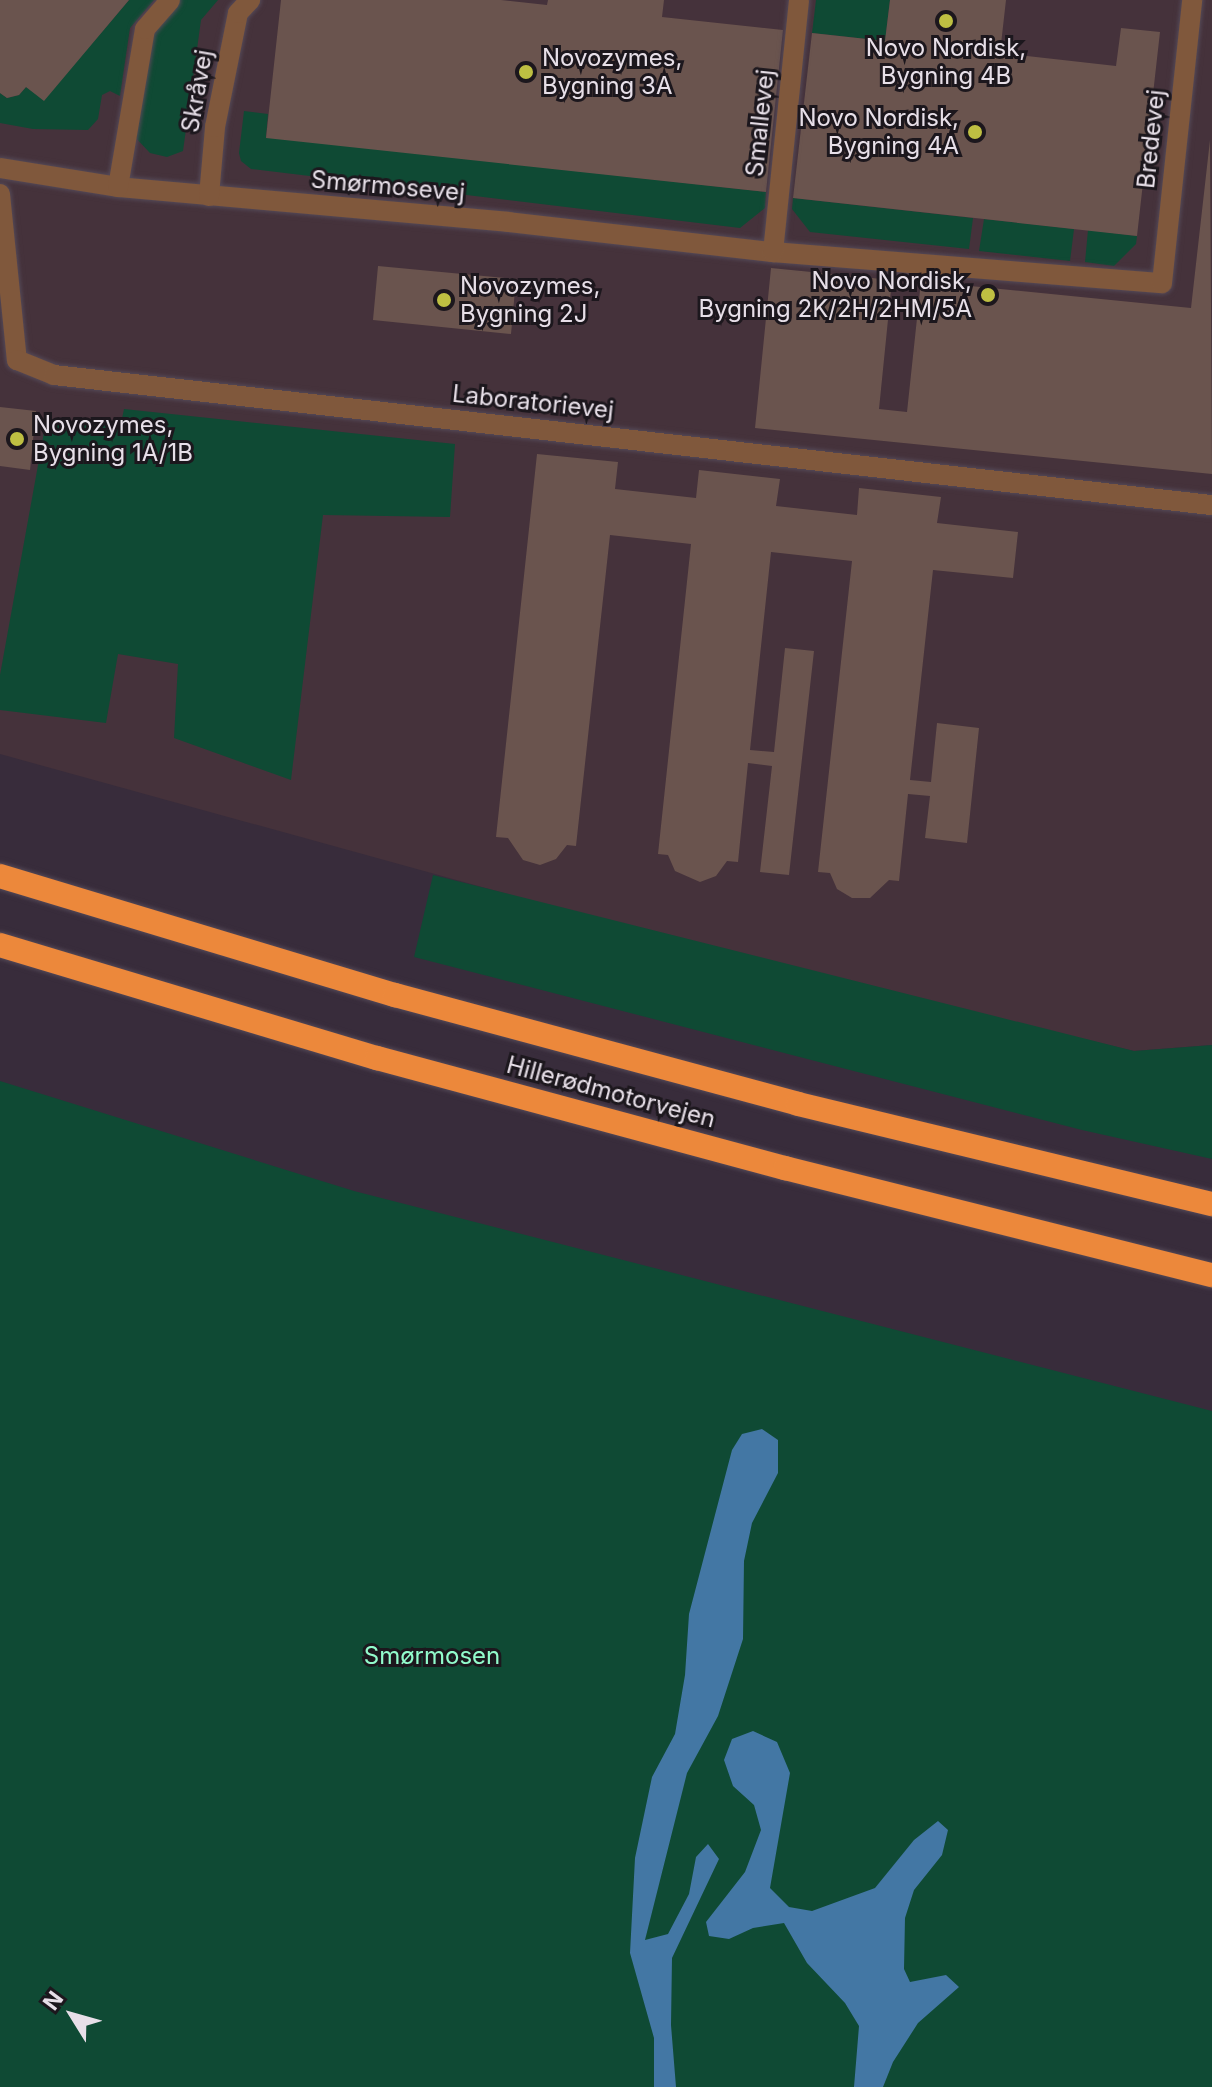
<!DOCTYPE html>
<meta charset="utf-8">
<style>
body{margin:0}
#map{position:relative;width:1212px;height:2087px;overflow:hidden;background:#382c3b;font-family:Inter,sans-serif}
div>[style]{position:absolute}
.industrial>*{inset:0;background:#45323b}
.green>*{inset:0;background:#0f4a34}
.water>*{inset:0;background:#4377a4}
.building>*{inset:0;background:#6a544e}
.roads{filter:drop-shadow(0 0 2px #544957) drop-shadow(0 0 2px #544957)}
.minor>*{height:20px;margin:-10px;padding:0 10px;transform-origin:10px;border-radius:10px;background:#80583c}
.highway>*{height:24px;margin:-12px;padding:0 12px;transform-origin:12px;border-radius:12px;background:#ec883b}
.dots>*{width:22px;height:22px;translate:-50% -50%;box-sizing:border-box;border:4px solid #1c171d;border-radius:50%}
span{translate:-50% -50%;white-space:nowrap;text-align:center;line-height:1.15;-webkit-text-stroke:6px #1c171d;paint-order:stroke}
.poi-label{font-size:24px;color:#e7dfe8}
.left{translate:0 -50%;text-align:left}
.right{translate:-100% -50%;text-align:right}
.street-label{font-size:24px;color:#e7dfe8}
.park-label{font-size:24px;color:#92fccc}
.north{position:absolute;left:32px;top:1975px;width:80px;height:80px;-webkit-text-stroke:6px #1c171d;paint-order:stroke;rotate:307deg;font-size:22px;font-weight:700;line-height:32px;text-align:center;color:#e7dfe8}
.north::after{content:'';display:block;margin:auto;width:28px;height:36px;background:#e7dfe8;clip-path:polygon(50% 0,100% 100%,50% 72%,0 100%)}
</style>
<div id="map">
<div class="industrial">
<i style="clip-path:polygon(0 0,1212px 0,1212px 1045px,1134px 1051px,750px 961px,0 754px)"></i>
</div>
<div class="green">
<i style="clip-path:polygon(129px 0,154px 0,130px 28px,120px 96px,110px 91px,102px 95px,98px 119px,88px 130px,33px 129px,0 123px,0 93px,7px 98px,19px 95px,26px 87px,44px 100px)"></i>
<i style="clip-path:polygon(176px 0,218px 0,201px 20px,183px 151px,167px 157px,150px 153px,133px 135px,151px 29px)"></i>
<i style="clip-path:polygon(816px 0,890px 0,885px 41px,812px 33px)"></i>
<i style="clip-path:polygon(244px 111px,268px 114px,266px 137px,766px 192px,765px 208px,740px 228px,251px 169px,241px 161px,239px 153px)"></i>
<i style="clip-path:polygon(793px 198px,973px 218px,969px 249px,810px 232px,792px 209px)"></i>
<i style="clip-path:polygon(984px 219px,1074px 229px,1070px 261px,979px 251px)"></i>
<i style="clip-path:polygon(1088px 230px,1137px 236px,1136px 244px,1114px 266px,1085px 262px)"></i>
<i style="clip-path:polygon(124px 409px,455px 444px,450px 517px,323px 515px,291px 780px,174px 738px,178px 664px,118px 654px,106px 723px,0 710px,0 675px,46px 421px,121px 423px)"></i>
<i style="clip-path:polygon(433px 875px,1134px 1051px,1212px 1045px,1212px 1159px,1082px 1130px,414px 957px)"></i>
<i style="clip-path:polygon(0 1081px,354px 1191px,1212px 1411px,1212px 2087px,0 2087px)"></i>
</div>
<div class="water">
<i style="clip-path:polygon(762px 1429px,778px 1440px,778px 1473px,752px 1523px,744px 1561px,743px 1639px,718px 1716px,687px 1773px,645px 1940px,668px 1934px,689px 1894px,696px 1857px,708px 1844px,719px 1859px,672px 1958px,671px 2025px,676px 2087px,654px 2087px,654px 2038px,630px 1953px,635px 1858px,652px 1777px,675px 1734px,685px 1675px,689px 1614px,732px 1450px,742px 1434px)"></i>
<i style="clip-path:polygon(753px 1731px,777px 1742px,790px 1773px,770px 1888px,789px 1907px,812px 1911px,875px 1888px,914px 1840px,938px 1821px,948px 1830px,942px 1855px,914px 1890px,905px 1918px,904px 1969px,910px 1982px,946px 1975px,959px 1987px,918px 2023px,893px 2062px,883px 2087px,854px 2087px,859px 2026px,845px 2003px,807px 1963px,784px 1923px,753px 1928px,729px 1939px,709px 1936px,706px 1922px,745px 1872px,761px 1830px,754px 1805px,733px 1786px,724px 1760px,732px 1739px)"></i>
</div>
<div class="building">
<i style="clip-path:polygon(0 0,129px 0,44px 101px,26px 87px,19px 95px,7px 98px,0 93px)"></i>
<i style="clip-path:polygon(281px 0,501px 0,547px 5px,548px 0,664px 0,662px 17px,783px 30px,766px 192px,266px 138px)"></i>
<i style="clip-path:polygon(890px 0,1006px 0,1000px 53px,1116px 66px,1121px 28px,1160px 32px,1137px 236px,793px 198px,812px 33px,885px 41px)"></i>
<i style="clip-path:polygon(1210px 140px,1212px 474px,755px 428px,771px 268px,892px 280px,879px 409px,907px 412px,921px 281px,1191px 308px)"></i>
<i style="clip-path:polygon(378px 266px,516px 279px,511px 334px,373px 320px)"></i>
<i style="clip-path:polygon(0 407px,36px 411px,30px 470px,0 466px)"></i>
<i style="clip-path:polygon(537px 454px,618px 462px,615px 489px,696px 498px,699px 470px,780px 479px,776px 506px,857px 515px,859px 488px,941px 497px,937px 523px,1018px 532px,1013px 578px,933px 570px,910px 780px,931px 782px,937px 723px,979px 728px,967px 843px,925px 838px,930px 796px,908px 794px,899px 881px,889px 880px,870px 898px,852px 898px,837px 889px,830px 873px,818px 872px,852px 561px,771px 552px,750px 750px,774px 752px,785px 648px,814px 651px,789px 875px,760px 872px,772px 766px,748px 763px,738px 862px,727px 861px,716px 876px,700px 882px,675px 871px,668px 855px,658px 854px,691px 544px,610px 535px,576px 846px,567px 845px,556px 859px,540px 865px,523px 860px,508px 838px,496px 837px)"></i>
</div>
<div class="roads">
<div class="minor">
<i style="left:0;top:168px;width:120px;rotate:9.1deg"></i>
<i style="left:118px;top:187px;width:392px;rotate:5.1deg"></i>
<i style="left:508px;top:222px;width:267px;rotate:6.5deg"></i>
<i style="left:773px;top:252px;width:390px;rotate:4.6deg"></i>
<i style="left:1162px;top:283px;width:285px;rotate:-83.9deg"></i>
<i style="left:118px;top:187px;width:160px;rotate:-80.3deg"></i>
<i style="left:145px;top:29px;width:38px;rotate:-49deg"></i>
<i style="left:0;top:194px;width:167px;rotate:84.2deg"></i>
<i style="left:17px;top:360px;width:40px;rotate:22deg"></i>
<i style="left:54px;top:375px;width:1165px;rotate:6.41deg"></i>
<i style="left:209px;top:196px;width:69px;rotate:-85deg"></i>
<i style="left:215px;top:127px;width:116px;rotate:-78.6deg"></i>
<i style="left:238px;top:13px;width:18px;rotate:-47deg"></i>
<i style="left:773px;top:252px;width:253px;rotate:-84.1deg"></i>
</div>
<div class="highway">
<i style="left:0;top:876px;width:413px;rotate:16.8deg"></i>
<i style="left:395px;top:995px;width:417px;rotate:15.1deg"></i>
<i style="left:798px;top:1104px;width:426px;rotate:13.6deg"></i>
<i style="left:0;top:945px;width:394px;rotate:16.7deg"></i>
<i style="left:377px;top:1058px;width:423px;rotate:15.1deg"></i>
<i style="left:785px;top:1168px;width:440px;rotate:14.1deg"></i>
</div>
</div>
<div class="dots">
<i style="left:946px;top:21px;background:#bebf42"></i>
<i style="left:526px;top:72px;background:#bebf42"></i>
<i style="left:975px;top:132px;background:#bebf42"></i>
<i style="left:988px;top:295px;background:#bebf42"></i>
<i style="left:444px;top:300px;background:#bebf42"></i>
<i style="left:17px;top:439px;background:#bebf42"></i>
</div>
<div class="poi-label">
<span style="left:946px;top:62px">Novo Nordisk,<br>Bygning 4B</span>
<span class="left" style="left:542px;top:72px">Novozymes,<br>Bygning 3A</span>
<span class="right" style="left:959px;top:132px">Novo Nordisk,<br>Bygning 4A</span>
<span class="right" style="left:972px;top:295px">Novo Nordisk,<br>Bygning 2K/2H/2HM/5A</span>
<span class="left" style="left:460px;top:300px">Novozymes,<br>Bygning 2J</span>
<span class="left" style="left:33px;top:439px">Novozymes,<br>Bygning 1A/1B</span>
</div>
<div class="street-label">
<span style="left:197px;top:91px;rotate:-80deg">Skråvej</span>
<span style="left:760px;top:123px;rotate:-84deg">Smallevej</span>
<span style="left:1151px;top:139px;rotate:-84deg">Bredevej</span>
<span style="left:388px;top:186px;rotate:5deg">Smørmosevej</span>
<span style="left:533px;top:402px;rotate:6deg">Laboratorievej</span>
<span style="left:611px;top:1092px;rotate:15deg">Hillerødmotorvejen</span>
</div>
<div class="park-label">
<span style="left:432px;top:1656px">Smørmosen</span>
</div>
<div class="north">N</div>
</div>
